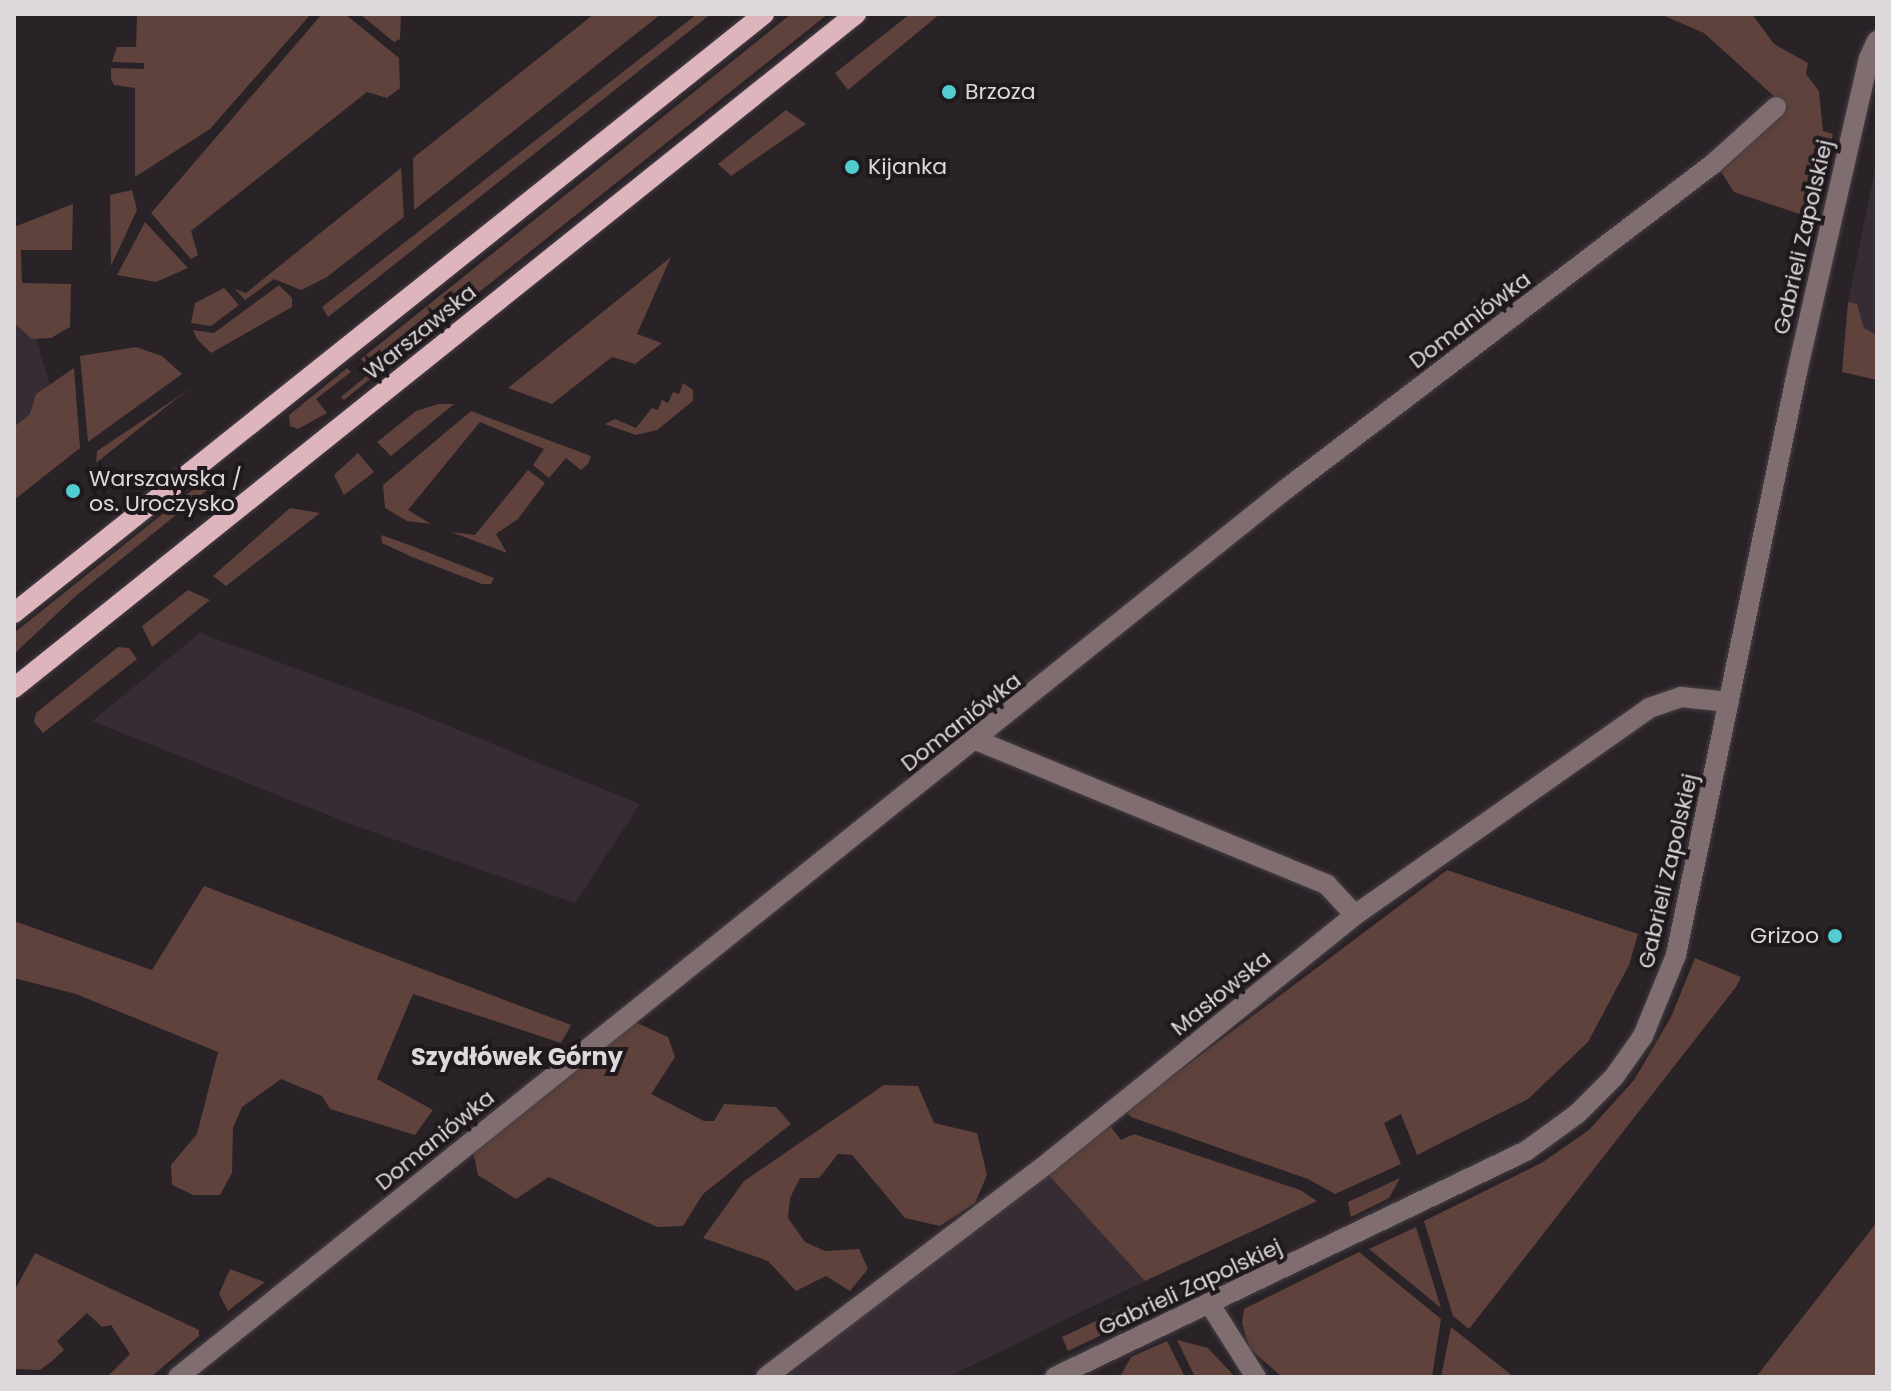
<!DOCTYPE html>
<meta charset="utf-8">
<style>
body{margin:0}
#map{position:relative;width:1891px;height:1391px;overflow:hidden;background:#292227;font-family:Poppins,sans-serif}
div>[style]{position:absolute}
.built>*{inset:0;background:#382c34}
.green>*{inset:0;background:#5e423b}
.roads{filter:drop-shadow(0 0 2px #463f44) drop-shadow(0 0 2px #463f44)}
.minor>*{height:20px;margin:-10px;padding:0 10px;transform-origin:10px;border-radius:10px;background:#806d70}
.major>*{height:20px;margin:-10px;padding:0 10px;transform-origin:10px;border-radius:10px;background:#deb5bd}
.dots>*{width:22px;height:22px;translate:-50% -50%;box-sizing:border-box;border:4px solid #1f191d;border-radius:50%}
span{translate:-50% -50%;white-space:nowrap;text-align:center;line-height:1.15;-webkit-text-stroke:8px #1f191d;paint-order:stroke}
.poi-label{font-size:22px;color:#ddd8db}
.left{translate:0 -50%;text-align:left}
.right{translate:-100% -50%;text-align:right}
.street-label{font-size:22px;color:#ddd8db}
.neighbourhood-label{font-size:24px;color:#ddd8db;font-weight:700}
.frame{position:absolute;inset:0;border:16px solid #ddd8db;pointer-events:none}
</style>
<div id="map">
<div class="built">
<i style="clip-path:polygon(1877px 159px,1877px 335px,1864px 328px,1859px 310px,1848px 302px)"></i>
<i style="clip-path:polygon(14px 263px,56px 406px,14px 440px)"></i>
<i style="clip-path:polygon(200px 633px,419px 714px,640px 804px,575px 903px,356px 826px,92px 721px)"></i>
<i style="clip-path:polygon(1045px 1171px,1145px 1281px,948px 1377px,769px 1377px)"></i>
</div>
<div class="green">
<i style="clip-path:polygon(137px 14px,311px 14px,210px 129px,135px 177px,135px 88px,114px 85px,111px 79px,111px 68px,144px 69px,144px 63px,112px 62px,117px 47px,136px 47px)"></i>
<i style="clip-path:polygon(322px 14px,345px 14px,399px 58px,400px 88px,387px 98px,367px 92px,191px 231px,198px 255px,191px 259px,151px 213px)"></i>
<i style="clip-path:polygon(360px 14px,401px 14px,400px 39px,394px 42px)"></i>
<i style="clip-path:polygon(594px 14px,661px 14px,414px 210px,413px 158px)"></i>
<i style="clip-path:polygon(697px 14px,711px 14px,328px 317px,322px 307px)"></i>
<i style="clip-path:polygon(791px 14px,828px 14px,344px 400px,341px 397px,371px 372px,361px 359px)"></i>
<i style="clip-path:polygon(910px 14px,940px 14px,848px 90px,835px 73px)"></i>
<i style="clip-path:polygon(1660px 14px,1752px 14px,1774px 44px,1808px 63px,1806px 74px,1819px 91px,1823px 131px,1833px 134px,1814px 219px,1734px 192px,1720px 170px,1788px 109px,1704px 33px)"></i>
<i style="clip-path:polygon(786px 110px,806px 124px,731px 176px,718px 164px)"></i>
<i style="clip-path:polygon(401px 168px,404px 217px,327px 277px,301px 290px,274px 279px,245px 300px,235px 289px,246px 293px)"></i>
<i style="clip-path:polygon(132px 190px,137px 210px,111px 266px,110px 195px)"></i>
<i style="clip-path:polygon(73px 204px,72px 250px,21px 250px,22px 283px,71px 284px,70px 327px,51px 338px,32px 339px,14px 323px,14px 227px)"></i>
<i style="clip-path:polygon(145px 222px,188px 268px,156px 282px,117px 275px)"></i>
<i style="clip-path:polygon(671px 257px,637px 334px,662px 343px,635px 364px,612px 357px,552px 404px,508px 388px)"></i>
<i style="clip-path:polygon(279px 285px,292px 298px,292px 307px,211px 353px,197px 339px,193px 330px,214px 333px)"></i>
<i style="clip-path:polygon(224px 288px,239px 305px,211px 326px,191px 323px,195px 303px)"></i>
<i style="clip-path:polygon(1848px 302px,1857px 304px,1864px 328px,1877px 335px,1877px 380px,1842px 372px)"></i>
<i style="clip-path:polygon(136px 347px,162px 356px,182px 374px,88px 442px,80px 356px)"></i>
<i style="clip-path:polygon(74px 368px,80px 448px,14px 500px,14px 427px,30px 414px,36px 394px)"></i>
<i style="clip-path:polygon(347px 368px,351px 372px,316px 399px,327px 413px,298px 429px,290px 426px,289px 415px)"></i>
<i style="clip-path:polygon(683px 383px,693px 390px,693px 401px,657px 430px,636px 435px,605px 424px,615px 419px,636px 428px,652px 408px,658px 410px,662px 400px,668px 403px,673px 392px,679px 394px)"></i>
<i style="clip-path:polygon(194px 386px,176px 399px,96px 463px,97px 451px)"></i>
<i style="clip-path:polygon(438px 404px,454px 404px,391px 456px,377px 442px,416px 411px)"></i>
<i style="clip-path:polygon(471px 411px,591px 456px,588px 464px,581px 470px,566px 458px,549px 478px,533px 465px,544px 449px,480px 422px,408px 510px,431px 524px,407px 521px,385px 508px,383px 485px)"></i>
<i style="clip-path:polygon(358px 453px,374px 472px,344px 495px,334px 475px)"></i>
<i style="clip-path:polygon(528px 470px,545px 483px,518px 519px,496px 534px,507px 553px,451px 532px,475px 535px)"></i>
<i style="clip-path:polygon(211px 475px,217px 477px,212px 486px,78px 594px,14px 654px,14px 633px)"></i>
<i style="clip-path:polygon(290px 508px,320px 513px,226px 586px,213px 576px)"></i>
<i style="clip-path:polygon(381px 535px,404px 543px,494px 578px,491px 584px,482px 584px,412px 557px,382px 543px)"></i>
<i style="clip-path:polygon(188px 590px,210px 600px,152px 647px,142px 626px)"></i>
<i style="clip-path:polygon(118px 647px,129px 648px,137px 659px,43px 733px,34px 722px,36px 713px)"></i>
<i style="clip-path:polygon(1447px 870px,1638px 934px,1629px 965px,1588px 1042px,1528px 1099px,1417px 1155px,1401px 1114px,1384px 1123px,1401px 1164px,1335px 1194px,1308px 1179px,1131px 1117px,1126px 1111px)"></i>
<i style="clip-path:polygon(204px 886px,388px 956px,571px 1025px,561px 1043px,413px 994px,377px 1079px,433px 1110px,415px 1135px,330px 1109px,322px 1096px,281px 1079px,242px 1107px,233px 1128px,232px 1173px,220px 1195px,193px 1195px,172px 1185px,171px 1165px,197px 1134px,218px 1052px,76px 994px,14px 978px,14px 921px,152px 970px)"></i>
<i style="clip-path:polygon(1695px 958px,1741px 977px,1736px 987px,1469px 1329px,1453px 1316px,1424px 1221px,1543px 1162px,1589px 1130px,1634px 1080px,1671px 1017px)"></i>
<i style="clip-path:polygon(626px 1018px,668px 1037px,675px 1057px,651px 1094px,704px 1121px,714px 1121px,724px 1104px,776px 1107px,791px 1124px,703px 1194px,683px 1226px,657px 1227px,549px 1177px,516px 1199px,478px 1175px,471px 1142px)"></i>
<i style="clip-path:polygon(884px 1085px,918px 1086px,934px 1123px,977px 1133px,987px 1175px,975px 1203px,940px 1226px,905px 1218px,852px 1155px,838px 1154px,819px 1178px,800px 1178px,790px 1198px,788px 1218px,805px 1242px,825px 1251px,859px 1249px,868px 1269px,850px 1291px,826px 1276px,796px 1291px,768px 1261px,703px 1238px,744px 1181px)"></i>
<i style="clip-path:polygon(1108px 1123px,1121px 1140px,1134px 1134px,1300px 1190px,1317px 1201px,1145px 1281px,1045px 1171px)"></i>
<i style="clip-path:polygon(1400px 1178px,1389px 1198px,1351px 1217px,1348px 1202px)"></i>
<i style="clip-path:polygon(1877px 1222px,1877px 1377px,1756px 1377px)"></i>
<i style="clip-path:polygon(1416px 1227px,1441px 1308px,1369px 1249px)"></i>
<i style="clip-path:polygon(1359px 1252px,1441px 1319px,1432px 1377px,1282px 1377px,1250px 1349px,1242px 1324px,1244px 1309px)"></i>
<i style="clip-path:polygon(35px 1253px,199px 1330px,199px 1336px,151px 1377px,107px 1377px,130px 1354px,111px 1325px,102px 1327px,87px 1313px,57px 1341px,64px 1350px,51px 1362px,40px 1370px,14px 1369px,14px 1291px)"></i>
<i style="clip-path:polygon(230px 1269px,265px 1282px,228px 1311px,219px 1294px)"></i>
<i style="clip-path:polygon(1134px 1303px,1145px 1314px,1068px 1351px,1062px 1337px)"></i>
<i style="clip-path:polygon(1451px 1327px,1514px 1377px,1441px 1377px)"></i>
<i style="clip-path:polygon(1177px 1340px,1208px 1348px,1235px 1377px,1195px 1377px)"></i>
<i style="clip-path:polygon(1167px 1341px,1185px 1377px,1120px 1377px,1131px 1357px)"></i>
</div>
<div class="roads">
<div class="minor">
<i style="left:976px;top:740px;width:380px;rotate:22.4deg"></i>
<i style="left:1327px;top:885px;width:41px;rotate:47deg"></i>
<i style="left:1209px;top:1303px;width:88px;rotate:57.6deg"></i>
<i style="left:178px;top:1377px;width:1420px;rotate:-38.71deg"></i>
<i style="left:1286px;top:489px;width:537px;rotate:-37.28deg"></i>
<i style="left:1713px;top:164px;width:85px;rotate:-42.1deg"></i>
<i style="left:766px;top:1377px;width:355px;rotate:-37.2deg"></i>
<i style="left:1049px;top:1162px;width:393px;rotate:-38.9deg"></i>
<i style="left:1355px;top:915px;width:360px;rotate:-35.1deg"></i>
<i style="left:1649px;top:708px;width:34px;rotate:-19deg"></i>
<i style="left:1681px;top:697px;width:48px;rotate:5.9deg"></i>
<i style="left:1055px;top:1377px;width:522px;rotate:-25.63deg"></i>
<i style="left:1526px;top:1151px;width:63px;rotate:-36deg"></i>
<i style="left:1577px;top:1114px;width:52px;rotate:-45deg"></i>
<i style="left:1614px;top:1077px;width:50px;rotate:-54.7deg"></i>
<i style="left:1643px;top:1036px;width:87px;rotate:-67.8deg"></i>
<i style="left:1676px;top:955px;width:595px;rotate:-78.27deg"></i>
<i style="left:1797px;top:372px;width:322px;rotate:-77.1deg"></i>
<i style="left:1869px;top:58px;width:19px;rotate:-65deg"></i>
</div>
<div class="major">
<i style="left:14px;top:613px;width:960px;rotate:-38.61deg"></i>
<i style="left:14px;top:688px;width:1079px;rotate:-38.68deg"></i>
</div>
</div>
<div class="dots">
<i style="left:949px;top:92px;background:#52cdcf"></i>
<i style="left:852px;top:167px;background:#52cdcf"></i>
<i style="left:73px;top:491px;background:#52cdcf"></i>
<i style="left:1835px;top:936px;background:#52cdcf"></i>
</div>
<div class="poi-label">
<span class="left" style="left:965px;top:92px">Brzoza</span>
<span class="left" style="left:868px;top:167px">Kijanka</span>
<span class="left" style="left:89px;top:491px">Warszawska /<br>os. Uroczysko</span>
<span class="right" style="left:1819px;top:936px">Grizoo</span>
</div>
<div class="street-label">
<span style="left:1803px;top:237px;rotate:-77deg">Gabrieli Zapolskiej</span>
<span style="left:1470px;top:320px;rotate:-37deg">Domaniówka</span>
<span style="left:420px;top:332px;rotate:-39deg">Warszawska</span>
<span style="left:961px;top:722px;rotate:-38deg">Domaniówka</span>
<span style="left:1668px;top:871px;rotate:-77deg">Gabrieli Zapolskiej</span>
<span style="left:1221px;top:993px;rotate:-39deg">Masłowska</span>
<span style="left:435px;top:1140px;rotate:-39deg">Domaniówka</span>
<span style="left:1190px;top:1287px;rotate:-25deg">Gabrieli Zapolskiej</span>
</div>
<div class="neighbourhood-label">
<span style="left:517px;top:1057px">Szydłówek Górny</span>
</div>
<div class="frame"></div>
</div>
